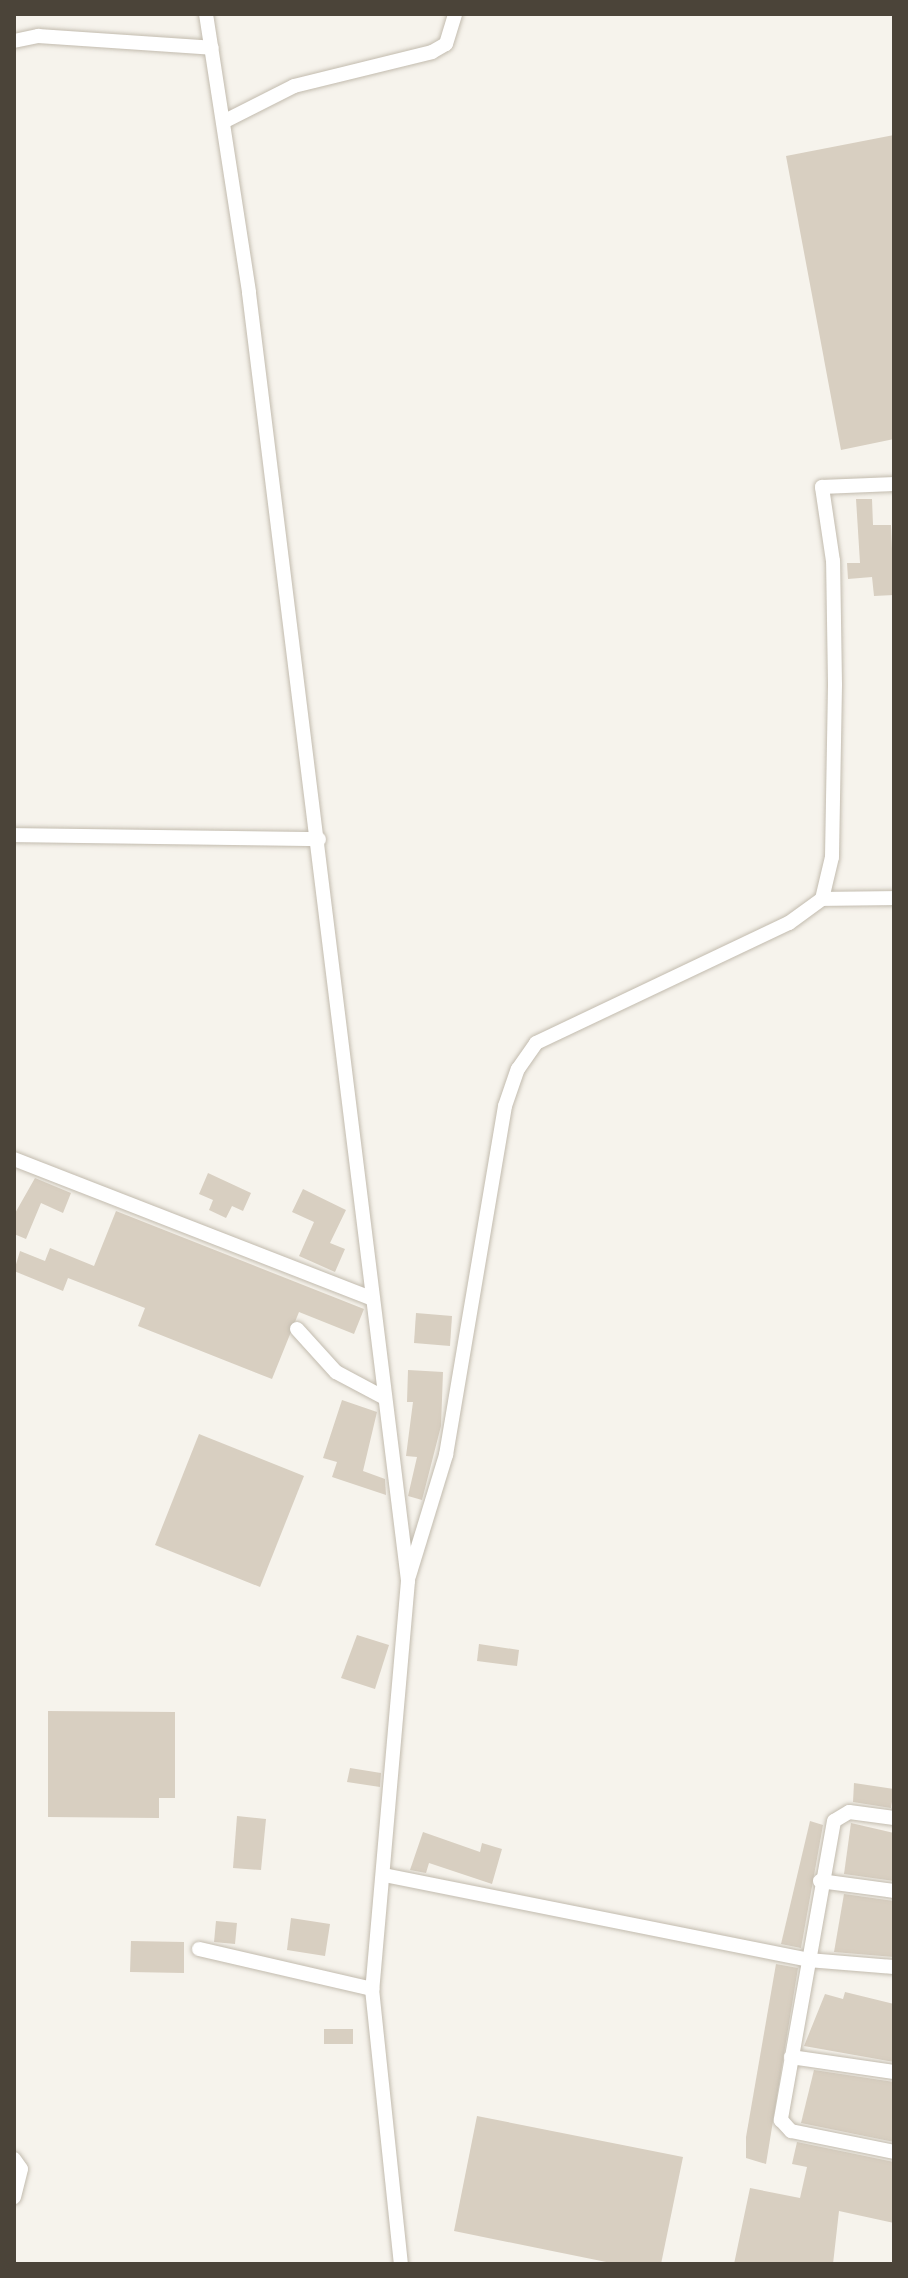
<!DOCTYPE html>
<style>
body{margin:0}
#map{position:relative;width:908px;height:2278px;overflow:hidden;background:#f6f3ec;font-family:Barlow,sans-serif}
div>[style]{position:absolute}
.building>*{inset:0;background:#d8cfc1}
.roads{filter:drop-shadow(0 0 2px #c2bbae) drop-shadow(0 0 2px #c2bbae)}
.street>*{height:14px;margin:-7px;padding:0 7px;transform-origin:7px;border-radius:7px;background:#fff}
span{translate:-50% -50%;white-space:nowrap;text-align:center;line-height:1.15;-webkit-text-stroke:6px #fff;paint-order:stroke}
.frame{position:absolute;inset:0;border:16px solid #4b4439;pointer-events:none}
</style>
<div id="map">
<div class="building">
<i style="clip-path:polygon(894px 135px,894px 439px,841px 450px,786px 156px)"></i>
<i style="clip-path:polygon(856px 499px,872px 499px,873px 525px,891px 525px,894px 595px,874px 596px,872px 577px,848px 579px,847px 563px,860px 563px)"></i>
<i style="clip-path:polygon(208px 1173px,251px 1193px,243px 1211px,232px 1206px,226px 1218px,209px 1210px,213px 1200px,199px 1194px)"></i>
<i style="clip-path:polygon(35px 1178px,71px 1193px,63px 1213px,41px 1203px,26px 1239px,14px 1234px,14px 1215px)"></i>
<i style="clip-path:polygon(303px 1189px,346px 1210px,330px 1243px,345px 1249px,335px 1272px,299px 1256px,314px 1222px,292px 1212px)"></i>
<i style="clip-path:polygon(116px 1211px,364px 1309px,354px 1334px,299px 1312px,272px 1379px,138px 1326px,145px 1308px,68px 1278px,63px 1291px,14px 1271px,20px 1251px,45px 1261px,50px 1248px,94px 1266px)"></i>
<i style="clip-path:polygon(416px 1313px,452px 1316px,450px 1346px,414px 1343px)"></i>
<i style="clip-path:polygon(408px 1370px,443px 1372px,441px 1426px,422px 1500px,408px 1496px,417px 1457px,406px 1456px,413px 1402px,407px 1402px)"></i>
<i style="clip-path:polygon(342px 1400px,377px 1412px,363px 1471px,385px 1479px,386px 1495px,332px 1477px,337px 1462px,323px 1458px)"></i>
<i style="clip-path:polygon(199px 1434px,304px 1476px,260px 1587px,155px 1545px)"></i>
<i style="clip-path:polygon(357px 1635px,389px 1645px,375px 1689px,341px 1678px)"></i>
<i style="clip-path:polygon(479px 1644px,519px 1650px,517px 1666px,477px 1661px)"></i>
<i style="clip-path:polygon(48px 1711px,175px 1712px,175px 1798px,159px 1798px,159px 1818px,48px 1817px)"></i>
<i style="clip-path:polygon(350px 1768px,381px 1773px,380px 1787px,347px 1782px)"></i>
<i style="clip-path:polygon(854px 1783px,894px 1789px,891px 1808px,853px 1802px)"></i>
<i style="clip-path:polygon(237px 1816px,266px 1819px,261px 1870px,233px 1868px)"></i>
<i style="clip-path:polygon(810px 1821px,823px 1825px,801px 1948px,781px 1944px)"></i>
<i style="clip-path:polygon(851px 1823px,894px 1833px,894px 1881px,844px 1874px)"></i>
<i style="clip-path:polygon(423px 1832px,480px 1852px,482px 1843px,502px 1849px,492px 1884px,429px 1863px,426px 1873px,410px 1870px)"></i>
<i style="clip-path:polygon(844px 1894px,894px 1901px,894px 1957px,834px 1952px)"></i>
<i style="clip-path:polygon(291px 1918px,330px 1924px,325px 1956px,287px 1950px)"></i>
<i style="clip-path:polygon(216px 1921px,237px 1923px,235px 1944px,214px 1942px)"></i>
<i style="clip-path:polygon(131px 1941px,184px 1942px,184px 1973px,130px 1972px)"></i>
<i style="clip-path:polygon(776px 1964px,798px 1968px,766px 2164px,746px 2158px,746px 2137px)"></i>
<i style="clip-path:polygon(845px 1992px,894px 2004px,894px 2062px,804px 2046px,825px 1994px,843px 1999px)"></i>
<i style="clip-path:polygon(324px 2029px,353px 2029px,353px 2044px,324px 2044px)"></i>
<i style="clip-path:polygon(814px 2070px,894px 2082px,894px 2142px,801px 2123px)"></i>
<i style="clip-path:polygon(477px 2116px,683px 2157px,661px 2264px,616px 2264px,454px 2231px)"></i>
<i style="clip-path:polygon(797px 2142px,894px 2162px,894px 2223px,839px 2211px,833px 2264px,734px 2264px,750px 2188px,800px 2198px,807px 2167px,792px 2164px)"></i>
</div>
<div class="roads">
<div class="street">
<i style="left:206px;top:14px;width:282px;rotate:81.2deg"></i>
<i style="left:249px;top:293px;width:1298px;rotate:82.96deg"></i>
<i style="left:408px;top:1581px;width:410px;rotate:95deg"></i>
<i style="left:372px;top:1989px;width:277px;rotate:84deg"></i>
<i style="left:14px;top:41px;width:25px;rotate:-12deg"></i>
<i style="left:38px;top:36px;width:174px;rotate:3.9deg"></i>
<i style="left:225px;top:121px;width:77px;rotate:-26.9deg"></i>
<i style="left:294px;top:86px;width:142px;rotate:-13.8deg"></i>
<i style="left:432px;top:52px;width:16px;rotate:-30deg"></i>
<i style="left:446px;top:44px;width:31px;rotate:-73deg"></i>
<i style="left:14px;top:835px;width:305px;rotate:0.8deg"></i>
<i style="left:822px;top:899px;width:72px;rotate:-0.8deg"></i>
<i style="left:14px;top:1159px;width:385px;rotate:21.3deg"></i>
<i style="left:297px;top:1329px;width:58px;rotate:47.8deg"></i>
<i style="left:336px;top:1372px;width:55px;rotate:28deg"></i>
<i style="left:409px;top:1576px;width:127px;rotate:-73deg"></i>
<i style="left:446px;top:1455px;width:354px;rotate:-80.4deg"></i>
<i style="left:505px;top:1106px;width:39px;rotate:-71deg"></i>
<i style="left:518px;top:1069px;width:32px;rotate:-55deg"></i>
<i style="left:536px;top:1043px;width:280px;rotate:-25.4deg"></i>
<i style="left:789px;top:923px;width:41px;rotate:-36deg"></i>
<i style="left:822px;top:899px;width:43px;rotate:-76.6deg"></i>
<i style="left:832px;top:857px;width:173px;rotate:-89deg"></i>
<i style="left:835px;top:684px;width:123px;rotate:-90.9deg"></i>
<i style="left:833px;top:561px;width:75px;rotate:-98.5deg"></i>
<i style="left:822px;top:487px;width:72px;rotate:-2.4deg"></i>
<i style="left:894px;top:1818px;width:45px;rotate:-172.4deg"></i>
<i style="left:849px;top:1812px;width:17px;rotate:149deg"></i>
<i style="left:834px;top:1821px;width:304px;rotate:100.1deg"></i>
<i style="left:781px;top:2120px;width:15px;rotate:48deg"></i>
<i style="left:791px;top:2131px;width:105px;rotate:11.5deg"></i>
<i style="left:384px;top:1875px;width:432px;rotate:11.3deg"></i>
<i style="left:808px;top:1960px;width:86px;rotate:4.7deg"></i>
<i style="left:820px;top:1881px;width:75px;rotate:7.7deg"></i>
<i style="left:199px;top:1949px;width:178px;rotate:13deg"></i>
<i style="left:791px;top:2057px;width:104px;rotate:8.3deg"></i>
<i style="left:14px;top:2159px;width:12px;rotate:55deg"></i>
<i style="left:21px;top:2169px;width:29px;rotate:104deg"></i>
</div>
</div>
<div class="frame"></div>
</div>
